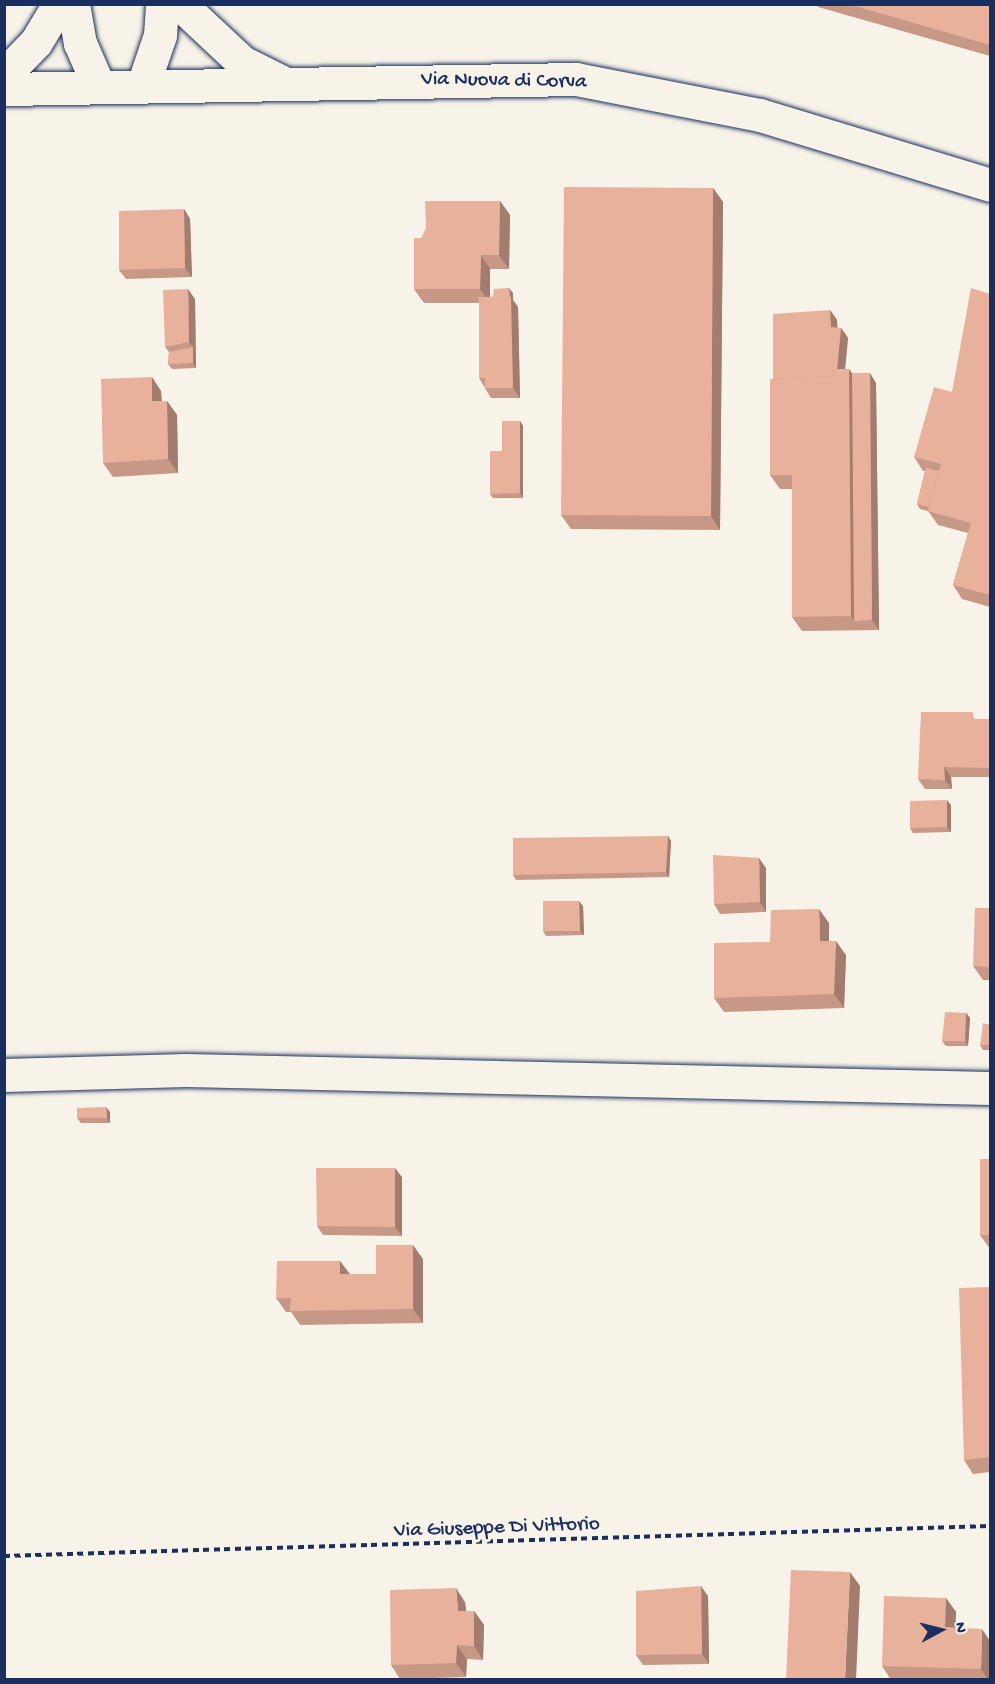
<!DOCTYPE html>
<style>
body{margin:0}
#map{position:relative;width:995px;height:1684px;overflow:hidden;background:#f7f3e8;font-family:"Gochi Hand",sans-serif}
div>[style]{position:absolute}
.path>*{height:4px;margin-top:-2px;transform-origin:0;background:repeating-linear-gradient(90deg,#1b2f5e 0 6px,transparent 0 10.5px)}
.roads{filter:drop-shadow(0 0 2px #1b2f5e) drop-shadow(0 0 2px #1b2f5e)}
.minor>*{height:33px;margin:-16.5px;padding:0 16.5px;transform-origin:16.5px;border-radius:16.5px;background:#f7f3e8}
.major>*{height:33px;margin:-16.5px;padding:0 16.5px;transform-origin:16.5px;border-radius:16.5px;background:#f7f3e8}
.wall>*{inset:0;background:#c89886}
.shaded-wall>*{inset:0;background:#a27c6d}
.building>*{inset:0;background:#e8b19c}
span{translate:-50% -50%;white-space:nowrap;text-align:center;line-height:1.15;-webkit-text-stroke:6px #f7f3e8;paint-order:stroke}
.street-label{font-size:21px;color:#1b2f5e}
.frame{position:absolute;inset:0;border:6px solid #1b2f5e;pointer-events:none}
.north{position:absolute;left:911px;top:1600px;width:60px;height:60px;-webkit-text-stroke:4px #f7f3e8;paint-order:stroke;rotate:83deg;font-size:16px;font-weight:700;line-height:24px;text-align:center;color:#1b2f5e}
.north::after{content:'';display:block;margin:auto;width:21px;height:27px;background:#1b2f5e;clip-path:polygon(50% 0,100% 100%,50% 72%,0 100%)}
</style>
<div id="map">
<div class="path">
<i style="left:4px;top:1556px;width:986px;rotate:-1.74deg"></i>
</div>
<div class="roads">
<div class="minor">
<i style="left:73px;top:4px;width:40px;rotate:80deg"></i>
<i style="left:80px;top:43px;width:48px;rotate:66.6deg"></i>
<i style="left:180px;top:4px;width:85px;rotate:43.1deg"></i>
<i style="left:242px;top:62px;width:47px;rotate:26.6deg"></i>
<i style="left:4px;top:75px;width:46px;rotate:-45.9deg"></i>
<i style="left:36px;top:42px;width:44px;rotate:-58.8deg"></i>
<i style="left:143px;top:85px;width:53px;rotate:-71.2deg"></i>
<i style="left:160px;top:35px;width:31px;rotate:-86deg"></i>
<i style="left:4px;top:1075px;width:182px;rotate:-1.6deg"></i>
<i style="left:186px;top:1070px;width:804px;rotate:1.28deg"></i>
</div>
<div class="major">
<i style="left:4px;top:89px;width:572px;rotate:-1deg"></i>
<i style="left:576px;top:79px;width:187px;rotate:11.1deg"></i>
<i style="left:760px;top:115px;width:240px;rotate:16.9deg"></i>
</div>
</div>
<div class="wall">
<i style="clip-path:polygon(816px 4px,990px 4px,990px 56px,818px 7px)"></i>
<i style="clip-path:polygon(713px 188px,723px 202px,720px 530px,571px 529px,561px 515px)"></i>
<i style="clip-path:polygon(500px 201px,510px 215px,509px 269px,490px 269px,490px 297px,513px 293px,513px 300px,518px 307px,520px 398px,491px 398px,479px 378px,479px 303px,424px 303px,414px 289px,421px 238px)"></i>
<i style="clip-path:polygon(184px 209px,190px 219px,192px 277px,126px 279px,119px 270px)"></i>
<i style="clip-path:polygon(990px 294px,990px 607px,962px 599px,953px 585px,968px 533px,938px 525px,928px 511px,920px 509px,917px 504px,925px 471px,923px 471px,914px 457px,952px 392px)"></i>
<i style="clip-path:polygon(195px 299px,196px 368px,172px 369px,168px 364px,169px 352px,165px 347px)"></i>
<i style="clip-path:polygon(830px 310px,837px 320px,837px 328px,841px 328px,848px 338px,845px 369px,852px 373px,876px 383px,879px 630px,802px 631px,792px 617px,792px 489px,780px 489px,770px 475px,773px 379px)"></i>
<i style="clip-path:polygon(161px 391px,162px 401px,167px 401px,177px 415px,178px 473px,113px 477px,103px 463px)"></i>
<i style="clip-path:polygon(520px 421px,523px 426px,523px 498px,493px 498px,490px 494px,502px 451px)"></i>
<i style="clip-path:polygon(978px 719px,990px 719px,990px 777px,951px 777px,952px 789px,925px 789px,918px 779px)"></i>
<i style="clip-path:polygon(951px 805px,951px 832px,913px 833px,910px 828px)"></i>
<i style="clip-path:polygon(668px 836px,671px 841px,669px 877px,516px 880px,513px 875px)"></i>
<i style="clip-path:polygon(766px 868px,766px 912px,720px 914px,714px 904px)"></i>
<i style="clip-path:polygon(583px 906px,584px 935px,546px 936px,543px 931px)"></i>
<i style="clip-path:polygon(990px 908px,990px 980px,983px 980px,973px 966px)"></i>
<i style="clip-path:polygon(829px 923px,829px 941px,846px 955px,844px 1008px,724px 1012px,714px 998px,770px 942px)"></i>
<i style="clip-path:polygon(966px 1013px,970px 1018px,968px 1046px,946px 1046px,942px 1041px)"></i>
<i style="clip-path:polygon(990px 1025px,990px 1050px,983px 1050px,980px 1045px)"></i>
<i style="clip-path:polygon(110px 1112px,110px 1123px,81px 1123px,77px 1118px)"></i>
<i style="clip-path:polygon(990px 1159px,990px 1249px,980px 1235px)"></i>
<i style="clip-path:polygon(402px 1177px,402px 1236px,323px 1235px,317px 1226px)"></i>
<i style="clip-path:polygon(423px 1259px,423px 1323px,300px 1325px,291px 1312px,286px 1312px,276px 1298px,340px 1261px,350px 1274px,376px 1274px)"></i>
<i style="clip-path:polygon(990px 1287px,990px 1472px,973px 1474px,964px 1460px)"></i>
<i style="clip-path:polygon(708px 1596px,709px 1664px,643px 1665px,636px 1655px)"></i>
<i style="clip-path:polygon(946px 1598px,956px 1612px,955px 1628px,990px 1680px,891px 1680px,882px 1666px)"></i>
<i style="clip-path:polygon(465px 1602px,466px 1611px,474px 1611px,484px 1625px,483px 1660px,467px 1659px,466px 1677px,400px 1679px,391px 1665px)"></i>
</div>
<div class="shaded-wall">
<i style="clip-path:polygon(713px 188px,723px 202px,720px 530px,711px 516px)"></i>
<i style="clip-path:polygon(500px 201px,510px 215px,509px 269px,499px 255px)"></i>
<i style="clip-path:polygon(184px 209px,190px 219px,192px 277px,185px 268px)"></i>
<i style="clip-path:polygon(481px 255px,490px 269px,490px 303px,480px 289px)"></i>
<i style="clip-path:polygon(509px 288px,513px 293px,513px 300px,518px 307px,520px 398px,513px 388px)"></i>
<i style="clip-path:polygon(188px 289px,195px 299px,196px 368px,193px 363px,193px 347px,189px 342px)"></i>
<i style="clip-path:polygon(830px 310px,837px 320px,838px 337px,831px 327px)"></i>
<i style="clip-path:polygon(841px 328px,848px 338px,843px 390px,836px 381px)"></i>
<i style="clip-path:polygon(849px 369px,859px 383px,854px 621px,851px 616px)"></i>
<i style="clip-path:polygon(870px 373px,876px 383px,879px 630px,872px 620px)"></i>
<i style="clip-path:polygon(152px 377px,161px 391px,162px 415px,152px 401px)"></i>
<i style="clip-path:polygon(167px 401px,177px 415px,178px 473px,168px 459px)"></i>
<i style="clip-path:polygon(520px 421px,523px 426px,523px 498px,520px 493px)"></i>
<i style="clip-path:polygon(944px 767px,951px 777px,952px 789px,945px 780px)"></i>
<i style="clip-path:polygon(947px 800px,951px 805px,951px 832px,947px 827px)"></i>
<i style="clip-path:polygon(668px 836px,671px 841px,669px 877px,666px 872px)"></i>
<i style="clip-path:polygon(759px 858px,766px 868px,766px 912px,760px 902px)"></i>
<i style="clip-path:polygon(579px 901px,583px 906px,584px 935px,580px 931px)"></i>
<i style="clip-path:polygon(819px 909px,829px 923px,829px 954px,820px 941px)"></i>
<i style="clip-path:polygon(836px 941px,846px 955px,844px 1008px,834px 994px)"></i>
<i style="clip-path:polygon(966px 1013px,970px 1018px,968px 1046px,965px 1041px)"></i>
<i style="clip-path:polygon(106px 1107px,110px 1112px,110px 1123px,107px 1118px)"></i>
<i style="clip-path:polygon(395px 1168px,402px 1177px,402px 1236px,395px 1227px)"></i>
<i style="clip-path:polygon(413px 1245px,423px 1259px,423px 1323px,413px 1309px)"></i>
<i style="clip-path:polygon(340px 1261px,350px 1275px,340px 1274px)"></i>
<i style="clip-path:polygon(850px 1572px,860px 1586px,856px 1680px,845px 1680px)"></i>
<i style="clip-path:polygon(701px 1586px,708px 1596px,709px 1664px,702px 1654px)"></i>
<i style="clip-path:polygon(456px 1588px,465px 1602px,468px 1625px,458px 1611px)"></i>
<i style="clip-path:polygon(946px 1598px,956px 1612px,955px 1641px,945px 1627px)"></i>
<i style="clip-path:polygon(474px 1611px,484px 1625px,483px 1660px,474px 1646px)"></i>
<i style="clip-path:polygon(982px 1629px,990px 1641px,990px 1680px,988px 1680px,981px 1669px)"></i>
<i style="clip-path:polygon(457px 1645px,467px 1659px,466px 1677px,456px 1663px)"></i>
</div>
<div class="building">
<i style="clip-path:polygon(848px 4px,990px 4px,990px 45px)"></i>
<i style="clip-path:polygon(564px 187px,713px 188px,711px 516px,561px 515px)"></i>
<i style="clip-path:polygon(425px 201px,500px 201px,499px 255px,481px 255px,480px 289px,414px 289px,414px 238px,421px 238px,426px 228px)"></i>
<i style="clip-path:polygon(184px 209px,185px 268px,119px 270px,119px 211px)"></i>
<i style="clip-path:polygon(509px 288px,510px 297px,493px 297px,494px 289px)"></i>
<i style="clip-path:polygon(971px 288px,990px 294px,990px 595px,953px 585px,971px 523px,928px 511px,941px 464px,914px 457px,934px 387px,952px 392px)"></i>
<i style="clip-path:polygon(188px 289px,189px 342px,165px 347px,163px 290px)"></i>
<i style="clip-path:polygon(479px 297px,511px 297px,513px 388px,485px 388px,485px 378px,479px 378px)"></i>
<i style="clip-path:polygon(830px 310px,831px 327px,841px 328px,837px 369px,834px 369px,833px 376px,773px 379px,773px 314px)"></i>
<i style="clip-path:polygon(193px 347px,193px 363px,168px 364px,169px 352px)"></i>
<i style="clip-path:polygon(834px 369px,849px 369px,851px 616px,792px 617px,792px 475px,770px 475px,770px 379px,833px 376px)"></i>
<i style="clip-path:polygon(852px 373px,870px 373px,872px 620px,854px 621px)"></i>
<i style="clip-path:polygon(152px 377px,152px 401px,167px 401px,168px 459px,103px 463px,101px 379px)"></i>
<i style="clip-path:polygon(502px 421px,520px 421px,520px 493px,490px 494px,490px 451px,502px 451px)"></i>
<i style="clip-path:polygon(926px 468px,939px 471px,929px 507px,917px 504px)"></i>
<i style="clip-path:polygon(921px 712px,973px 712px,974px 719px,990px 719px,990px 768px,944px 767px,945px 780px,918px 779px)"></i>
<i style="clip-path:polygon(947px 800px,947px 827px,910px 828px,910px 801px)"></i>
<i style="clip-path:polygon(668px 836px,666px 872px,513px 875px,513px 838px)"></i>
<i style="clip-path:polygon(713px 855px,759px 858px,760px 902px,714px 904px)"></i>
<i style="clip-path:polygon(543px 901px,579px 901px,580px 931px,543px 931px)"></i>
<i style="clip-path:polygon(975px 908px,990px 908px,990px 967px,973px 966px)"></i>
<i style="clip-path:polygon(819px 909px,820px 941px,836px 941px,834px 994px,714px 998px,714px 943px,770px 942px,771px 910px)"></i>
<i style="clip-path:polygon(945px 1012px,966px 1013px,965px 1041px,942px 1041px)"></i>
<i style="clip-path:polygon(983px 1023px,990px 1025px,989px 1045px,980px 1045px)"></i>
<i style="clip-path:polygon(106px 1107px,107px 1118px,77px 1118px,77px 1108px)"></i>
<i style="clip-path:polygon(980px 1159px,990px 1159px,990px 1235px,980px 1235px)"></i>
<i style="clip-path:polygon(316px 1168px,395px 1168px,395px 1227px,317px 1226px)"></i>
<i style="clip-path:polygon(376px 1245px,413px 1245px,413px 1309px,290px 1311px,291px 1298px,276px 1298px,277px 1261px,340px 1261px,340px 1274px,376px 1274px)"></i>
<i style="clip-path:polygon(990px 1287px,990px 1457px,964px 1460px,959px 1288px)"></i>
<i style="clip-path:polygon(791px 1570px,850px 1572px,845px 1680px,786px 1680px)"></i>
<i style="clip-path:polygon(701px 1586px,702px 1654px,636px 1655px,636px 1591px)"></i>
<i style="clip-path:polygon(456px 1588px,458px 1611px,474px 1611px,474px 1646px,457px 1645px,456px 1663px,391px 1665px,390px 1590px)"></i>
<i style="clip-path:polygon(884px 1596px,946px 1598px,945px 1627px,982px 1629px,981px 1669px,882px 1666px)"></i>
</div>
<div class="street-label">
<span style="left:504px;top:82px;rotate:1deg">Via Nuova di Corva</span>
<span style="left:497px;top:1529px;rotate:-2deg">Via Giuseppe Di Vittorio</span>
</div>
<div class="frame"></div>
<div class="north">N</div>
</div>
